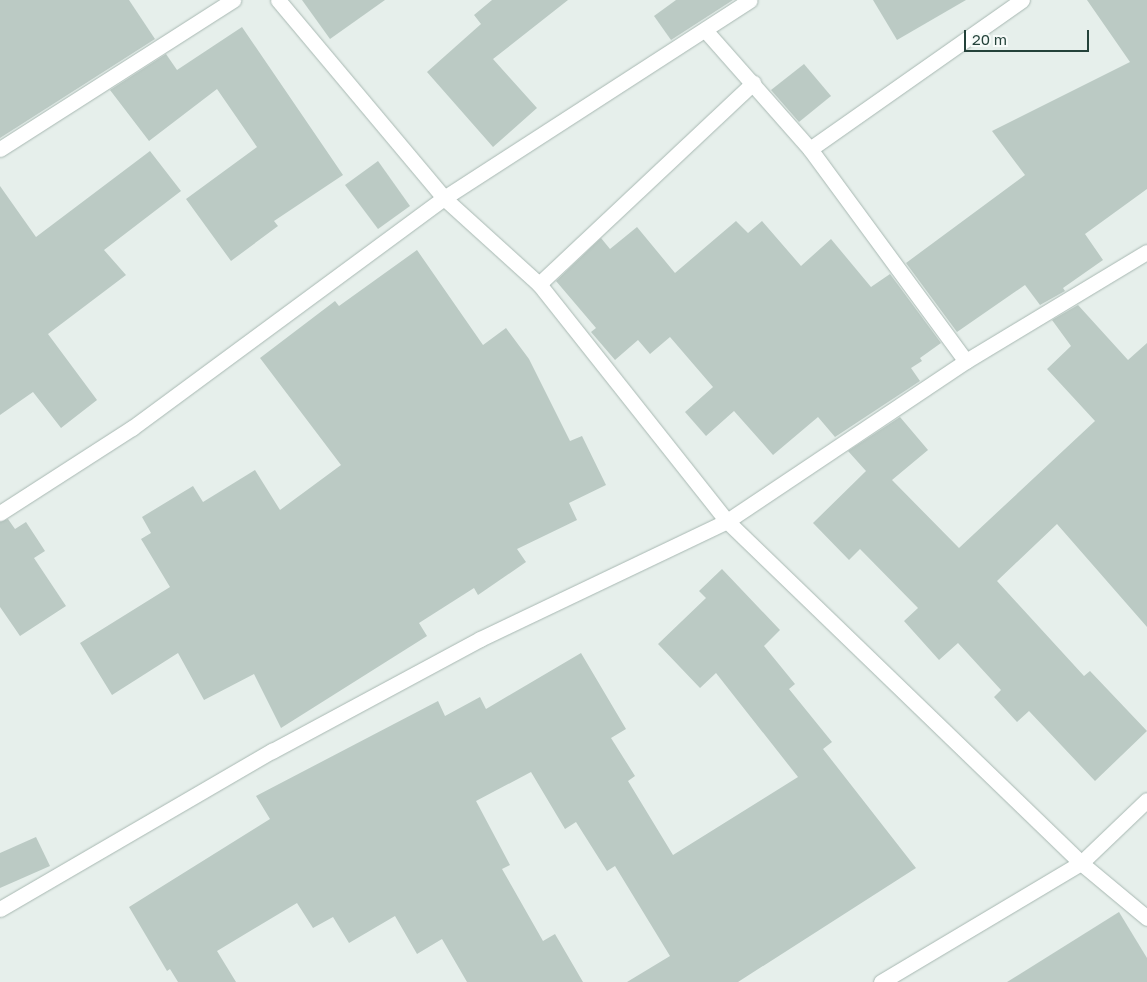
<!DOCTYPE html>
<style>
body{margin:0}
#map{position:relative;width:1147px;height:982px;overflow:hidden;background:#e6efeb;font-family:"Golos Text",sans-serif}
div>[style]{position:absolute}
.building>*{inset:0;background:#bbcac4}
.roads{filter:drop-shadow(0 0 1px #a8b8b2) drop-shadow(0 0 1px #a8b8b2)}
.minor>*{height:15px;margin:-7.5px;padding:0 7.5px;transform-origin:7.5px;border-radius:7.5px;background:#fff}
span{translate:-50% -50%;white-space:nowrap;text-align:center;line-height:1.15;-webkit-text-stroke:4px #f7fbf9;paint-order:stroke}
.scale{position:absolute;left:964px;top:30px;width:125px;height:22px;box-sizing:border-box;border:2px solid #24423a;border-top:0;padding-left:6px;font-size:15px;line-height:18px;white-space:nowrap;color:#24423a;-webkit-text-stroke:4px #f7fbf9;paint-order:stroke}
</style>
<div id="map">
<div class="building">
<i style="clip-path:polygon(0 0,129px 0,155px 39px,0 138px)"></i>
<i style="clip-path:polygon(302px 0,385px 0,330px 39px)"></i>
<i style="clip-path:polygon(492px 0,568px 0,493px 59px,537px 108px,493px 147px,427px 72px,481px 24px,474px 15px)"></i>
<i style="clip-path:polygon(676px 0,733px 0,671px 40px,654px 16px)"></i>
<i style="clip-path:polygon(873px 0,966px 0,897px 40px)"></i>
<i style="clip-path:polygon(1087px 0,1147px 0,1147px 189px,1085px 234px,1103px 260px,1063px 288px,1065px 291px,1040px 305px,1025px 285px,957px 332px,906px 263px,1025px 175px,992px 131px,1130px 62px)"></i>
<i style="clip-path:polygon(242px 27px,343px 175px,274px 221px,278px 226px,231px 261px,186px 199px,257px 147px,217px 89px,149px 141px,110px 90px,166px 54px,177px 70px)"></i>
<i style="clip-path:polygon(804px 64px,831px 96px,799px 122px,771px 90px)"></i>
<i style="clip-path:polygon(150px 151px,181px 191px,104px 250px,126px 275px,48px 334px,97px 400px,61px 428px,33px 392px,0 415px,0 186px,36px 237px)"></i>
<i style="clip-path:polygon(378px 161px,410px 206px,378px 229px,345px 185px)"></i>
<i style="clip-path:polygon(736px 221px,748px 233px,762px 221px,801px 266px,831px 239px,871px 287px,890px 274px,941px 343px,920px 358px,922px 361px,911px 368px,920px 381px,835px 437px,818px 417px,773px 455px,734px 411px,706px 436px,685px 412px,713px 387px,670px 337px,650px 354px,638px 340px,615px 360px,591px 332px,596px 328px,556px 281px,601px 238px,610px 249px,637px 227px,675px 273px)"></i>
<i style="clip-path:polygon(417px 250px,483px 345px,506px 328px,529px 359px,570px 441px,582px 436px,606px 485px,569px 503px,577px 520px,517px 549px,526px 562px,478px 595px,474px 588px,419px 623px,427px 636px,281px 728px,254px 674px,204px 700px,178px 653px,112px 695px,80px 643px,170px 587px,141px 539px,151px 533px,142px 517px,193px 486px,203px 502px,255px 470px,280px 510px,341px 465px,260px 358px,335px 301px,339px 306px)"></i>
<i style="clip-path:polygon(1078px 305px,1128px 360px,1147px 343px,1147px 627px,1057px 524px,997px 581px,1084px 676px,1090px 671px,1147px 731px,1095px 781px,1029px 711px,1017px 722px,994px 697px,1001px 690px,958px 643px,939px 660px,904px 621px,918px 608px,860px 549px,849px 560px,813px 523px,866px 471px,848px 451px,900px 417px,928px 450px,892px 480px,959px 548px,1095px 421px,1047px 369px,1071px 346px,1052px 320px)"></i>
<i style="clip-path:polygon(8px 519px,15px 529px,26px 522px,45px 551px,34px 558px,66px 606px,20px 636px,0 607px,0 522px)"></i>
<i style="clip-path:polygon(722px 569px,780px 630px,764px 646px,795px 684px,789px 689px,832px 742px,823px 749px,916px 868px,738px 982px,627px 982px,670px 956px,615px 866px,607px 871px,576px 822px,565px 829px,531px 772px,476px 801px,510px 865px,502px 869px,543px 941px,555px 934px,583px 982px,467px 982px,442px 939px,417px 954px,395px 916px,349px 943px,333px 917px,313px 928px,297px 903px,217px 951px,236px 982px,178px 982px,170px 969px,167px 971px,129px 907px,270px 819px,256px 796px,438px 701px,445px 716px,480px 697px,486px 709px,581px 653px,626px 729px,611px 738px,635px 776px,628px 781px,673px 855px,798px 777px,716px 673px,700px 688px,658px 644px,706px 598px,699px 591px)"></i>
<i style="clip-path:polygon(36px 837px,50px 866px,0 888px,0 853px)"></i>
<i style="clip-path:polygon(1119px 912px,1147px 958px,1147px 982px,1007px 982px)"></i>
</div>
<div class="roads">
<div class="minor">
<i style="left:278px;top:0;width:258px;rotate:50deg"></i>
<i style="left:444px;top:198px;width:128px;rotate:42.2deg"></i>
<i style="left:539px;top:284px;width:303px;rotate:51.6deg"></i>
<i style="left:727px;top:521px;width:492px;rotate:44deg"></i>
<i style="left:1081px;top:863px;width:86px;rotate:39.8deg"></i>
<i style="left:705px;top:30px;width:159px;rotate:48.6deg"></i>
<i style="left:810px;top:149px;width:263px;rotate:53.7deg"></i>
<i style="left:0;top:149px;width:277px;rotate:-32.6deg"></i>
<i style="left:810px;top:149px;width:259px;rotate:-35.1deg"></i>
<i style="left:539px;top:284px;width:294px;rotate:-43.2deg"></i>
<i style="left:0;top:513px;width:157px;rotate:-32.8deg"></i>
<i style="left:132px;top:428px;width:388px;rotate:-36.4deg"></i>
<i style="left:444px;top:198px;width:364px;rotate:-32.9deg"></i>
<i style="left:0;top:909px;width:315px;rotate:-30.2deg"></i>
<i style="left:272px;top:751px;width:236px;rotate:-28.3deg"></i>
<i style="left:480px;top:639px;width:274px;rotate:-25.5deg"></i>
<i style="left:727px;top:521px;width:288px;rotate:-33.8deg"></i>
<i style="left:966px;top:361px;width:211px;rotate:-31.1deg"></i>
<i style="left:881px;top:982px;width:233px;rotate:-30.8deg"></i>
<i style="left:1081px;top:863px;width:91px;rotate:-43.7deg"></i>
</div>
</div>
<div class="scale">20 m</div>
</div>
